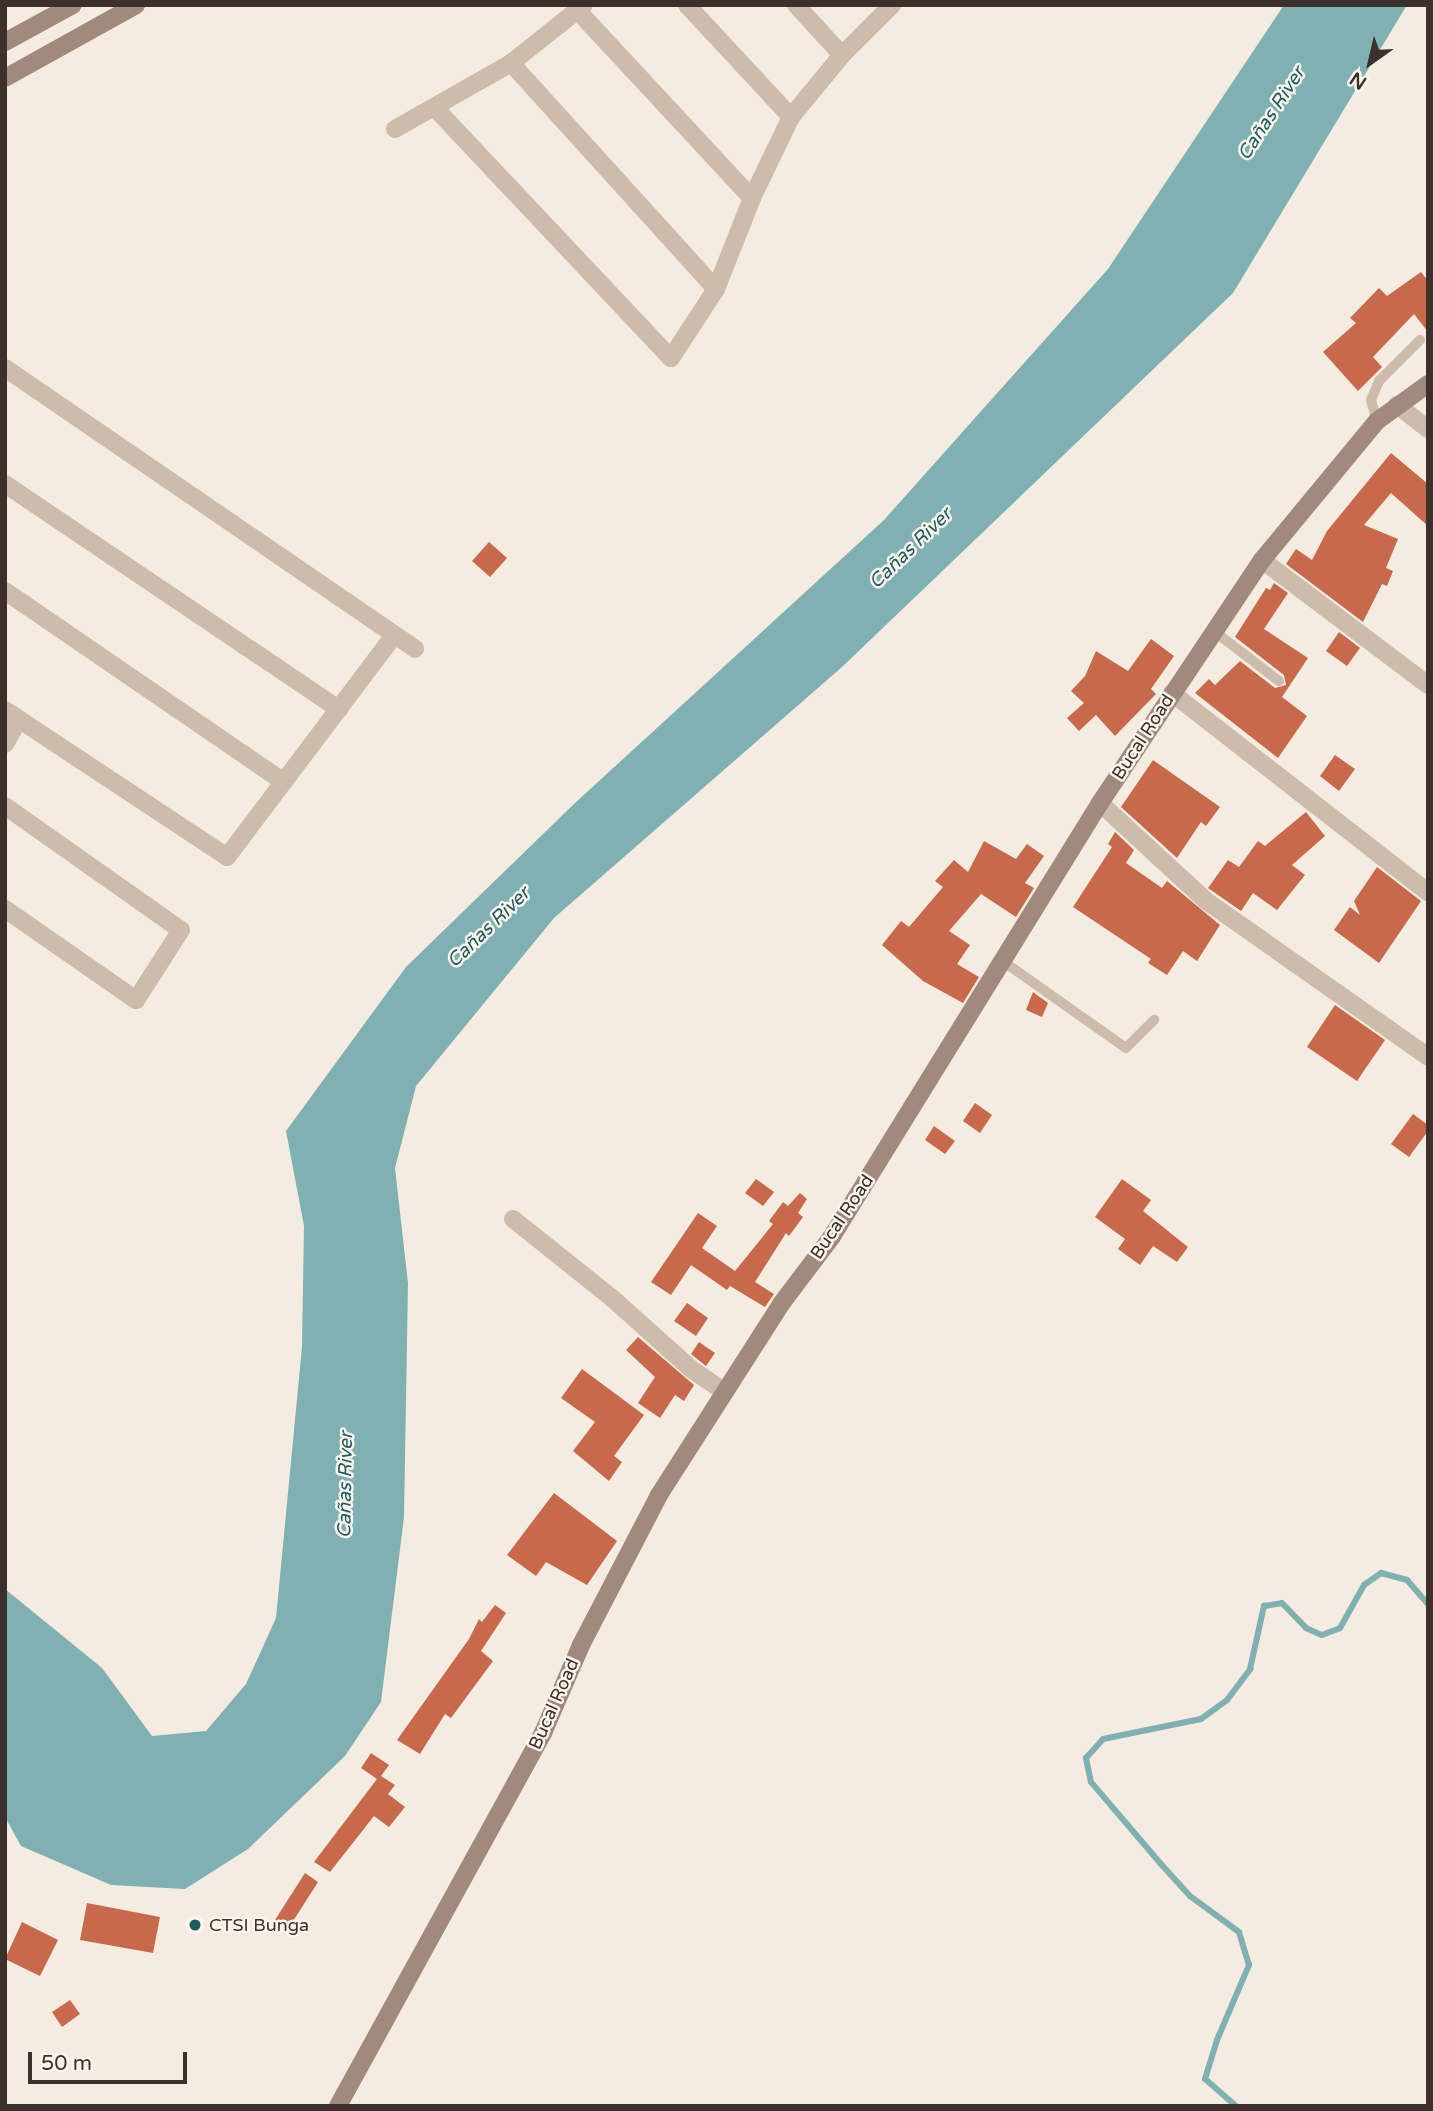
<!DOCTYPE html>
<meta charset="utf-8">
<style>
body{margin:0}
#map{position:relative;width:1433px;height:2111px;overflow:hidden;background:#f4ebe1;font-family:"Varela Round",sans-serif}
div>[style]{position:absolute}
.water>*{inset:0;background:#7fb0b2}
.stream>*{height:6px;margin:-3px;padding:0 3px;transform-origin:3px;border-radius:3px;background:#7fb0b2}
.building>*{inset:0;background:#c8694b}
.lane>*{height:10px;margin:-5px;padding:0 5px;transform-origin:5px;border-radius:5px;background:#cdbbac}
.street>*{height:18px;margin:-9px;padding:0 9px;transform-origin:9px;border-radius:9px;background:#cdbbac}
.secondary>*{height:18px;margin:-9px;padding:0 9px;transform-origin:9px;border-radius:9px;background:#a18a7d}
.dots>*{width:19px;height:19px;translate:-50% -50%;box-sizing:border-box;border:4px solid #fbf5ee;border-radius:50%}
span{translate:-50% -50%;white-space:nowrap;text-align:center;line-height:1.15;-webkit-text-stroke:5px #fbf5ee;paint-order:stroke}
.street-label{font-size:18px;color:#3b302b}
.poi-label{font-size:18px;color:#3b302b}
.left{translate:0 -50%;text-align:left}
.water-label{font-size:19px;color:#1f5a5e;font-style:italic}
.frame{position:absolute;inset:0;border:7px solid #3b302b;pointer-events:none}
.north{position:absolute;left:1335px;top:28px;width:70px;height:70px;-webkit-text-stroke:5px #fbf5ee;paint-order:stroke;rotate:214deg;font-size:19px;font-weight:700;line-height:28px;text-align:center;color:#3b302b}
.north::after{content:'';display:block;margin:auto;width:24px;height:32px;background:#3b302b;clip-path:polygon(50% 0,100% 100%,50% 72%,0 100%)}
.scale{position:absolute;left:28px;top:2052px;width:159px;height:32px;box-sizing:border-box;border:4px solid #3b302b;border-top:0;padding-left:9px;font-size:21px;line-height:24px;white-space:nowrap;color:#3b302b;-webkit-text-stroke:5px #fbf5ee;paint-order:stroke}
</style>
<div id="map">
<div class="water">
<i style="clip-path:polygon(1284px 5px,1407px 5px,1233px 293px,842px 667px,554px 918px,416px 1086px,395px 1168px,408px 1283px,404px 1517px,381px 1702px,345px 1756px,248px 1849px,185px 1889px,111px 1885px,21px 1846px,5px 1817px,5px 1589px,102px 1668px,152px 1736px,206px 1731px,246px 1684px,276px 1618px,302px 1347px,304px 1226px,286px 1131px,406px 967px,575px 803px,884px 520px,1108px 269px)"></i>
</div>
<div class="stream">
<i style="left:1236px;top:2106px;width:41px;rotate:-138.9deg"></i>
<i style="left:1205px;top:2079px;width:41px;rotate:-72.9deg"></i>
<i style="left:1217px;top:2040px;width:82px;rotate:-66.9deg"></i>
<i style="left:1249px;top:1965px;width:34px;rotate:-107deg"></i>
<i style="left:1239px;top:1932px;width:61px;rotate:-143.7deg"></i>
<i style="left:1190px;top:1896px;width:43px;rotate:-132.2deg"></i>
<i style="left:1161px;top:1864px;width:108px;rotate:-130.5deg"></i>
<i style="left:1091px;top:1782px;width:25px;rotate:-102deg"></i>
<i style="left:1086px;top:1758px;width:25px;rotate:-48deg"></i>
<i style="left:1103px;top:1739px;width:100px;rotate:-11.5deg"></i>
<i style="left:1201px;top:1719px;width:32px;rotate:-36deg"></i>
<i style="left:1227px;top:1700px;width:39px;rotate:-53deg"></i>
<i style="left:1250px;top:1669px;width:65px;rotate:-77.5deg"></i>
<i style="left:1264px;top:1606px;width:18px;rotate:-9deg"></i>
<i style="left:1282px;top:1603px;width:35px;rotate:46deg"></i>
<i style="left:1306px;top:1628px;width:17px;rotate:24deg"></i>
<i style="left:1322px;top:1635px;width:19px;rotate:-21deg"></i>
<i style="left:1340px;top:1628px;width:49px;rotate:-60.8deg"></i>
<i style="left:1364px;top:1585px;width:21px;rotate:-35deg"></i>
<i style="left:1381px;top:1573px;width:27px;rotate:15deg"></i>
<i style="left:1407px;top:1580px;width:32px;rotate:49deg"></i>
</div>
<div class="building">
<i style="clip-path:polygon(1421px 272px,1428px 281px,1428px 332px,1414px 314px,1373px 357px,1382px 367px,1358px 391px,1323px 352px,1356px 323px,1350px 318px,1379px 288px,1387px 296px)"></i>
<i style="clip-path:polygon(1391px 453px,1428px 484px,1428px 526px,1391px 493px,1364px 525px,1398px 539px,1386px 568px,1393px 571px,1387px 586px,1382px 584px,1363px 622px,1286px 564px,1296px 549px,1312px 560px,1327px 531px)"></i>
<i style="clip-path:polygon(489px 542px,507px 558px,490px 577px,472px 561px)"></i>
<i style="clip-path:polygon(1274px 583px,1288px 593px,1264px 629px,1308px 658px,1282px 697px,1307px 716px,1278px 758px,1195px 693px,1209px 679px,1215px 685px,1240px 661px,1275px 688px,1286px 685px,1284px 675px,1235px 637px,1266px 588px,1270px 590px)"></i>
<i style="clip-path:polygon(1339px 632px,1360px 648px,1347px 666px,1326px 651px)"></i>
<i style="clip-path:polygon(1151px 639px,1174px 656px,1151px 689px,1156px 694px,1115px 736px,1096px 715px,1079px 731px,1067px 718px,1084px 703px,1071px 691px,1085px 676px,1096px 651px,1128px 671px)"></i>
<i style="clip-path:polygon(1335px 755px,1355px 769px,1339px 791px,1320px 776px)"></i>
<i style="clip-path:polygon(1153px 760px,1220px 807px,1206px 826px,1201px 822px,1177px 858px,1121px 807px)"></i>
<i style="clip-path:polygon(1306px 812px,1325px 836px,1292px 865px,1305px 875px,1277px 910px,1253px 893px,1241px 911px,1208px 888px,1228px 860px,1239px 867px,1258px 841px,1265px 846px)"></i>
<i style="clip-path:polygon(1115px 832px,1134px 850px,1126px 863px,1162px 888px,1167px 881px,1220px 925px,1197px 961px,1183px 951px,1167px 975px,1148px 963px,1151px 959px,1073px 907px,1112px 847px,1108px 844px)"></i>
<i style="clip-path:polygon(984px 841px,1016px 859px,1027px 844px,1044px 856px,1025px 883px,1034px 888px,1016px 917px,981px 894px,949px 931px,970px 945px,957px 964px,979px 977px,963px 1003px,923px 981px,882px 945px,901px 921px,909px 927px,943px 887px,935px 881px,954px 860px,968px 872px)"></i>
<i style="clip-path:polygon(1377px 867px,1421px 901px,1379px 963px,1334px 930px,1350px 907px,1360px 915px,1354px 901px)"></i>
<i style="clip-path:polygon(1033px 992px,1048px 1003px,1042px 1017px,1026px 1010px)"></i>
<i style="clip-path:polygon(1335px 1005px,1385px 1040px,1357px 1081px,1307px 1047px)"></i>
<i style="clip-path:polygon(975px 1103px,992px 1115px,980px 1133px,963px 1121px)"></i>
<i style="clip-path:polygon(1413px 1114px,1428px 1125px,1428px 1131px,1409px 1157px,1391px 1144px)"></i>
<i style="clip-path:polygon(934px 1126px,955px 1141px,945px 1154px,925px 1140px)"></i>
<i style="clip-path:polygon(756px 1179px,774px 1192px,763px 1206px,745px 1193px)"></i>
<i style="clip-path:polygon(1122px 1179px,1151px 1200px,1143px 1211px,1188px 1247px,1177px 1262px,1153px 1246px,1140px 1265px,1118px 1249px,1125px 1239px,1095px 1217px)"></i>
<i style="clip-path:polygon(800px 1193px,807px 1199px,798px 1213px,803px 1217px,789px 1236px,786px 1233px,755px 1282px,774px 1294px,765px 1307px,730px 1286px,727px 1290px,691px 1265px,671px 1295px,651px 1282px,698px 1213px,717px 1226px,702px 1248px,735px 1271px,773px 1224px,769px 1221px,783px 1202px,788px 1206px)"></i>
<i style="clip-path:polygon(687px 1303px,708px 1318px,696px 1336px,674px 1321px)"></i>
<i style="clip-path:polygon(638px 1337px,694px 1385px,684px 1401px,675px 1395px,660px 1418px,638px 1403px,655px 1377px,626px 1350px)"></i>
<i style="clip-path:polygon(699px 1342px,715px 1353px,706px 1366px,691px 1354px)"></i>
<i style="clip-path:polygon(582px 1369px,644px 1415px,614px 1456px,622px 1462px,609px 1481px,573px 1451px,595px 1422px,561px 1398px)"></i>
<i style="clip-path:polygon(554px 1493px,617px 1541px,587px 1585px,546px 1562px,536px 1576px,507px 1555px)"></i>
<i style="clip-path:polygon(495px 1605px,506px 1613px,481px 1651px,493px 1661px,451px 1718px,445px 1714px,420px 1754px,397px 1740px,469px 1639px,479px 1619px,482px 1622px)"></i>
<i style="clip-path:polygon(371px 1753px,389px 1765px,381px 1776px,395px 1785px,388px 1794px,405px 1807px,389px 1827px,374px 1816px,330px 1872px,314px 1862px,377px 1779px,361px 1768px)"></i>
<i style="clip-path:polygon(305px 1873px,318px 1882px,288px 1929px,275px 1920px)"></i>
<i style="clip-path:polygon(87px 1903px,160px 1917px,153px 1953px,80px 1940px)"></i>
<i style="clip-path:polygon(22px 1922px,58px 1940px,40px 1976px,5px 1959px)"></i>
<i style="clip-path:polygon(70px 2000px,80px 2014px,62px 2027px,52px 2012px)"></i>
</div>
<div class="lane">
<i style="left:1377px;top:421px;width:22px;rotate:-106deg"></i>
<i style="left:1371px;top:400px;width:21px;rotate:-67deg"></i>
<i style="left:1379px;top:381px;width:58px;rotate:-45deg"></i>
<i style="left:1214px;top:631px;width:82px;rotate:37.6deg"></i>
<i style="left:1004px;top:962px;width:149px;rotate:35.2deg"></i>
<i style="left:1126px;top:1048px;width:40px;rotate:-45deg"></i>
</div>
<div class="street">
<i style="left:687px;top:5px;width:153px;rotate:47.1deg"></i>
<i style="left:796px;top:5px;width:68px;rotate:47.4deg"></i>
<i style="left:578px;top:11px;width:255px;rotate:47.1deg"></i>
<i style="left:511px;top:63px;width:305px;rotate:47.8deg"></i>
<i style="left:436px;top:109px;width:342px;rotate:46.7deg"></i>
<i style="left:671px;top:358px;width:82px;rotate:-56.9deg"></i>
<i style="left:716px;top:289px;width:98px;rotate:-68.4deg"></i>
<i style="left:752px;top:198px;width:90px;rotate:-64.3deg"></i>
<i style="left:791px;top:117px;width:80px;rotate:-50.6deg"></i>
<i style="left:842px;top:55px;width:71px;rotate:-45deg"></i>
<i style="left:395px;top:129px;width:133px;rotate:-29.6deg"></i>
<i style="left:511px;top:63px;width:93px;rotate:-38.5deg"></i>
<i style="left:5px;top:368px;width:497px;rotate:34.4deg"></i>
<i style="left:1397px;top:405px;width:39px;rotate:38deg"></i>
<i style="left:5px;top:484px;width:403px;rotate:34deg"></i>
<i style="left:1262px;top:560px;width:208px;rotate:37deg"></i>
<i style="left:5px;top:591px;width:338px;rotate:34.4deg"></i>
<i style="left:1172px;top:693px;width:324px;rotate:37.9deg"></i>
<i style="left:5px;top:710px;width:266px;rotate:33.5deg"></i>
<i style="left:227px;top:857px;width:278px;rotate:-53deg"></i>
<i style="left:5px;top:744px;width:28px;rotate:-60deg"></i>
<i style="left:1100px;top:803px;width:143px;rotate:42.7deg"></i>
<i style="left:1205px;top:900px;width:273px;rotate:35.1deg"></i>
<i style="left:5px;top:806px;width:215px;rotate:35.2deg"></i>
<i style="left:181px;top:930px;width:83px;rotate:122.7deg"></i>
<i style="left:136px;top:1000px;width:160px;rotate:-145.2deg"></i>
<i style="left:513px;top:1219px;width:127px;rotate:38.6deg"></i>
<i style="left:612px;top:1298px;width:106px;rotate:41.9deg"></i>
<i style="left:691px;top:1369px;width:41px;rotate:34.1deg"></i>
</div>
<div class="secondary">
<i style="left:5px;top:42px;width:77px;rotate:-28.6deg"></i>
<i style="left:5px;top:78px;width:150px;rotate:-29.1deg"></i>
<i style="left:338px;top:2106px;width:426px;rotate:-61.2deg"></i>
<i style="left:543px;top:1733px;width:96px;rotate:-66.6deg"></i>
<i style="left:581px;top:1645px;width:169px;rotate:-62.5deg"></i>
<i style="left:659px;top:1495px;width:227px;rotate:-57.4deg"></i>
<i style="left:781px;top:1304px;width:83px;rotate:-52.9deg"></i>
<i style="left:831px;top:1238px;width:511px;rotate:-58.27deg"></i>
<i style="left:1100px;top:803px;width:292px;rotate:-56.3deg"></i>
<i style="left:1262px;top:560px;width:180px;rotate:-50.4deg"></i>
<i style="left:1377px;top:421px;width:63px;rotate:-36deg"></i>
</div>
<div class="dots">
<i style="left:195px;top:1925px;background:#1f5a5e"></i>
</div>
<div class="street-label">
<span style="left:1143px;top:737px;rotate:-57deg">Bucal Road</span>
<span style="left:842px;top:1217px;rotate:-56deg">Bucal Road</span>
<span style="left:554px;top:1704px;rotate:-66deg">Bucal Road</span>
</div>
<div class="poi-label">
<span class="left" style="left:209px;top:1925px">CTSI Bunga</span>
</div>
<div class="water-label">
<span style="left:1272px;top:114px;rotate:-57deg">Cañas River</span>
<span style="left:911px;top:549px;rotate:-44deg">Cañas River</span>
<span style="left:489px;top:928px;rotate:-44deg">Cañas River</span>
<span style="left:346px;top:1485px;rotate:-89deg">Cañas River</span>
</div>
<div class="frame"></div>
<div class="north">N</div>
<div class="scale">50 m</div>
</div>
